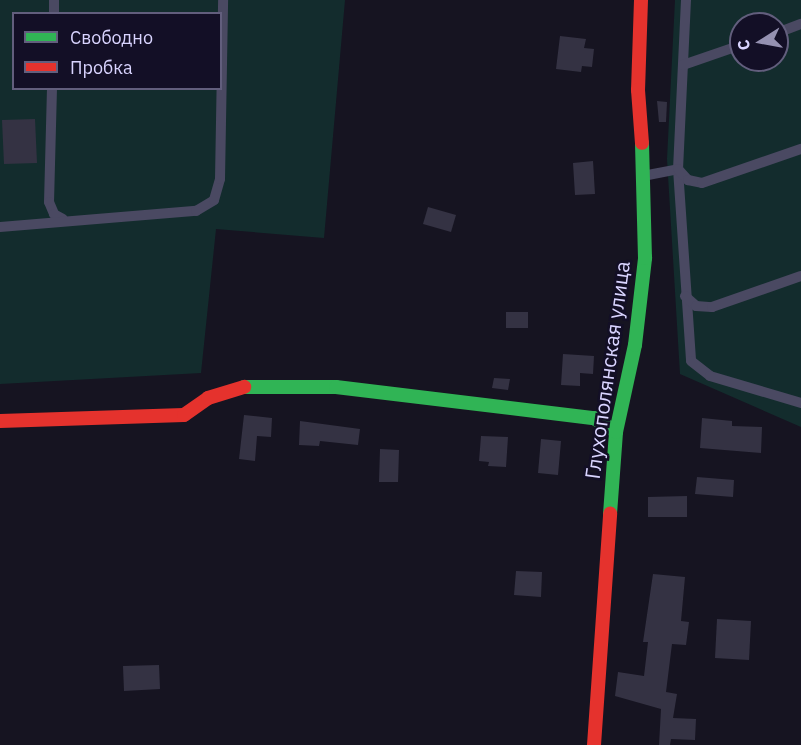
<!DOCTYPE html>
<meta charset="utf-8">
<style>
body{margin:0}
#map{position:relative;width:801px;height:745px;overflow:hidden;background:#161421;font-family:"IBM Plex Sans",sans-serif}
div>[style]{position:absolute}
.green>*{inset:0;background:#132c2d}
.building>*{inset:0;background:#343243}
.lane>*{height:10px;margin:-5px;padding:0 5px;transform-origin:5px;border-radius:5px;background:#4a4962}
.fast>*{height:14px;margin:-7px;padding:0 7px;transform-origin:7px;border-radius:7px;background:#30b455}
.jam>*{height:14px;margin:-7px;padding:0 7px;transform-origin:7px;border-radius:7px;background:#e5322d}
span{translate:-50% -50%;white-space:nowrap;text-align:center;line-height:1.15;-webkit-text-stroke:5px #130f26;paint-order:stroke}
.street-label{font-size:21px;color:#d9d4ff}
.legend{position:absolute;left:12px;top:12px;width:210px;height:78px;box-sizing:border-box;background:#130f26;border:2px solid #625e7d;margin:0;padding:8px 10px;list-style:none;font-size:18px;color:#d9d4ff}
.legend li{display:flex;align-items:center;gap:12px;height:30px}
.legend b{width:30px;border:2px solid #625e7d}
.north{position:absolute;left:729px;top:12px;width:60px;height:60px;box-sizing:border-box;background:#130f26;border:2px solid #625e7d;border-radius:50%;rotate:259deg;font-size:16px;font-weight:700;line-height:24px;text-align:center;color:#d9d4ff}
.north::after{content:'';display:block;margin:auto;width:21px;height:27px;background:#9591b1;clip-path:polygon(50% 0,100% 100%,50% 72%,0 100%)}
</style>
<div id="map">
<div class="green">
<i style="clip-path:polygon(evenodd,0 0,345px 0,324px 238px,216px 229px,201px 373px,0 384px,0 0,14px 14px,220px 14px,220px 88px,14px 88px,14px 14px)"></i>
<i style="clip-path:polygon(evenodd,675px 0,801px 0,801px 427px,680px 374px,667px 159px,675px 0,741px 24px,777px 24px,777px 60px,741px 60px,741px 24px)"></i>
</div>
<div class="building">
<i style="clip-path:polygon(560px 36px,586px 39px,584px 48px,594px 49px,592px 67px,582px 66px,581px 72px,556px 69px)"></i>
<i style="clip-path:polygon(657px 101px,667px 102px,666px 122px,659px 122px)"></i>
<i style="clip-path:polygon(35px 119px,37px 163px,4px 164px,2px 120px)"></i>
<i style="clip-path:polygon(593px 161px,595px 194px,575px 195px,573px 163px)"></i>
<i style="clip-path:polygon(428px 207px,456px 215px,451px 232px,423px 224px)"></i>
<i style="clip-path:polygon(506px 312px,528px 312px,528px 328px,506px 328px)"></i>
<i style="clip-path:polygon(563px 354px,594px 356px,593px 374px,580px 373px,580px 386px,561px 385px)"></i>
<i style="clip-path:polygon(494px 378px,510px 379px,508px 390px,492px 388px)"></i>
<i style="clip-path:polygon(244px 415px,272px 418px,271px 437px,257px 436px,255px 461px,239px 459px)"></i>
<i style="clip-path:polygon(702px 418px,732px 421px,732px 426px,762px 427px,761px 453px,700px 448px)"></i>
<i style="clip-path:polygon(300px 421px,360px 429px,358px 445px,320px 441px,319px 446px,299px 445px)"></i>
<i style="clip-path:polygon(481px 436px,508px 437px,506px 467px,488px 466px,489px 462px,479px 461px)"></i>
<i style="clip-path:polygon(541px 439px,561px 441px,558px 475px,538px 473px)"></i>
<i style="clip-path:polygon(380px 449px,399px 450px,398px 482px,379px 482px)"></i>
<i style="clip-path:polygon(697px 477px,734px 480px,733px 497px,695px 494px)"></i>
<i style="clip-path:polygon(687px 496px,687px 517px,648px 517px,648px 497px)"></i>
<i style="clip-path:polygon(516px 571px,542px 572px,541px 597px,514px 595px)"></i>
<i style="clip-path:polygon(653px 574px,685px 577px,681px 621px,689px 622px,686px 645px,672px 644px,666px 692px,677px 694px,673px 718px,696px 719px,695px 740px,671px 739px,670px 745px,659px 745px,661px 709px,615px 696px,618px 672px,644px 676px,648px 642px,643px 642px)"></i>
<i style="clip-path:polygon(717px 619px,751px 621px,749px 660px,715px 658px)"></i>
<i style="clip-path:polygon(159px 665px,160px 689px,124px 691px,123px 666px)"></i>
</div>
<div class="lane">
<i style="left:686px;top:0;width:169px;rotate:92.7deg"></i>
<i style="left:678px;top:169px;width:192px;rotate:86.1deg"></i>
<i style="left:691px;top:361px;width:24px;rotate:38deg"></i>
<i style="left:710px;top:376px;width:95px;rotate:16.5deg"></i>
<i style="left:54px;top:14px;width:14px;rotate:-90deg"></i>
<i style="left:777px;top:33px;width:26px;rotate:-21deg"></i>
<i style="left:683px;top:65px;width:61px;rotate:-19deg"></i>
<i style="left:52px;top:88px;width:114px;rotate:91.5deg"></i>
<i style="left:49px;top:202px;width:13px;rotate:67deg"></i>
<i style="left:54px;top:214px;width:10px;rotate:29deg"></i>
<i style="left:648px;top:175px;width:31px;rotate:-11deg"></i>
<i style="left:678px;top:169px;width:15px;rotate:48deg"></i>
<i style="left:688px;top:180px;width:14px;rotate:12deg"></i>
<i style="left:702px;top:183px;width:105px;rotate:-19deg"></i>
<i style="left:0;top:227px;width:197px;rotate:-4.7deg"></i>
<i style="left:196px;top:211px;width:21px;rotate:-31deg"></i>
<i style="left:214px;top:200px;width:22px;rotate:-74deg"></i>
<i style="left:220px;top:179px;width:179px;rotate:-89deg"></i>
<i style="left:685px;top:296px;width:15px;rotate:42deg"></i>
<i style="left:696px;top:306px;width:16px;rotate:4deg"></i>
<i style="left:712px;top:307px;width:94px;rotate:-19.2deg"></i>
</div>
<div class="fast">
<i style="left:244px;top:387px;width:92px"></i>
<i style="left:336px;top:387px;width:260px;rotate:6.9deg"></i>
<i style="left:594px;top:418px;width:26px;rotate:32deg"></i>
<i style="left:610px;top:514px;width:82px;rotate:-85.8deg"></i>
<i style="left:616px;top:432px;width:89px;rotate:-77.7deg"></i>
<i style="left:635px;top:345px;width:88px;rotate:-83.4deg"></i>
<i style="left:645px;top:258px;width:115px;rotate:-91.5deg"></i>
</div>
<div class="jam">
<i style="left:641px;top:0;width:90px;rotate:91.9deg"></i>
<i style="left:638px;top:90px;width:53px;rotate:85.7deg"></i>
<i style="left:0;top:421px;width:184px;rotate:-1.9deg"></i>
<i style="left:184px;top:415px;width:29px;rotate:-35deg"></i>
<i style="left:208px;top:398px;width:38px;rotate:-17deg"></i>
<i style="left:594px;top:745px;width:232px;rotate:-86deg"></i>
</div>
<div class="street-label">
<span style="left:607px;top:370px;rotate:-82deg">Глухополянская улица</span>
</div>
<ul class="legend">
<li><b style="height:8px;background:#30b455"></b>Свободно</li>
<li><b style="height:8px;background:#e5322d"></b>Пробка</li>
</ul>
<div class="north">С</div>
</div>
